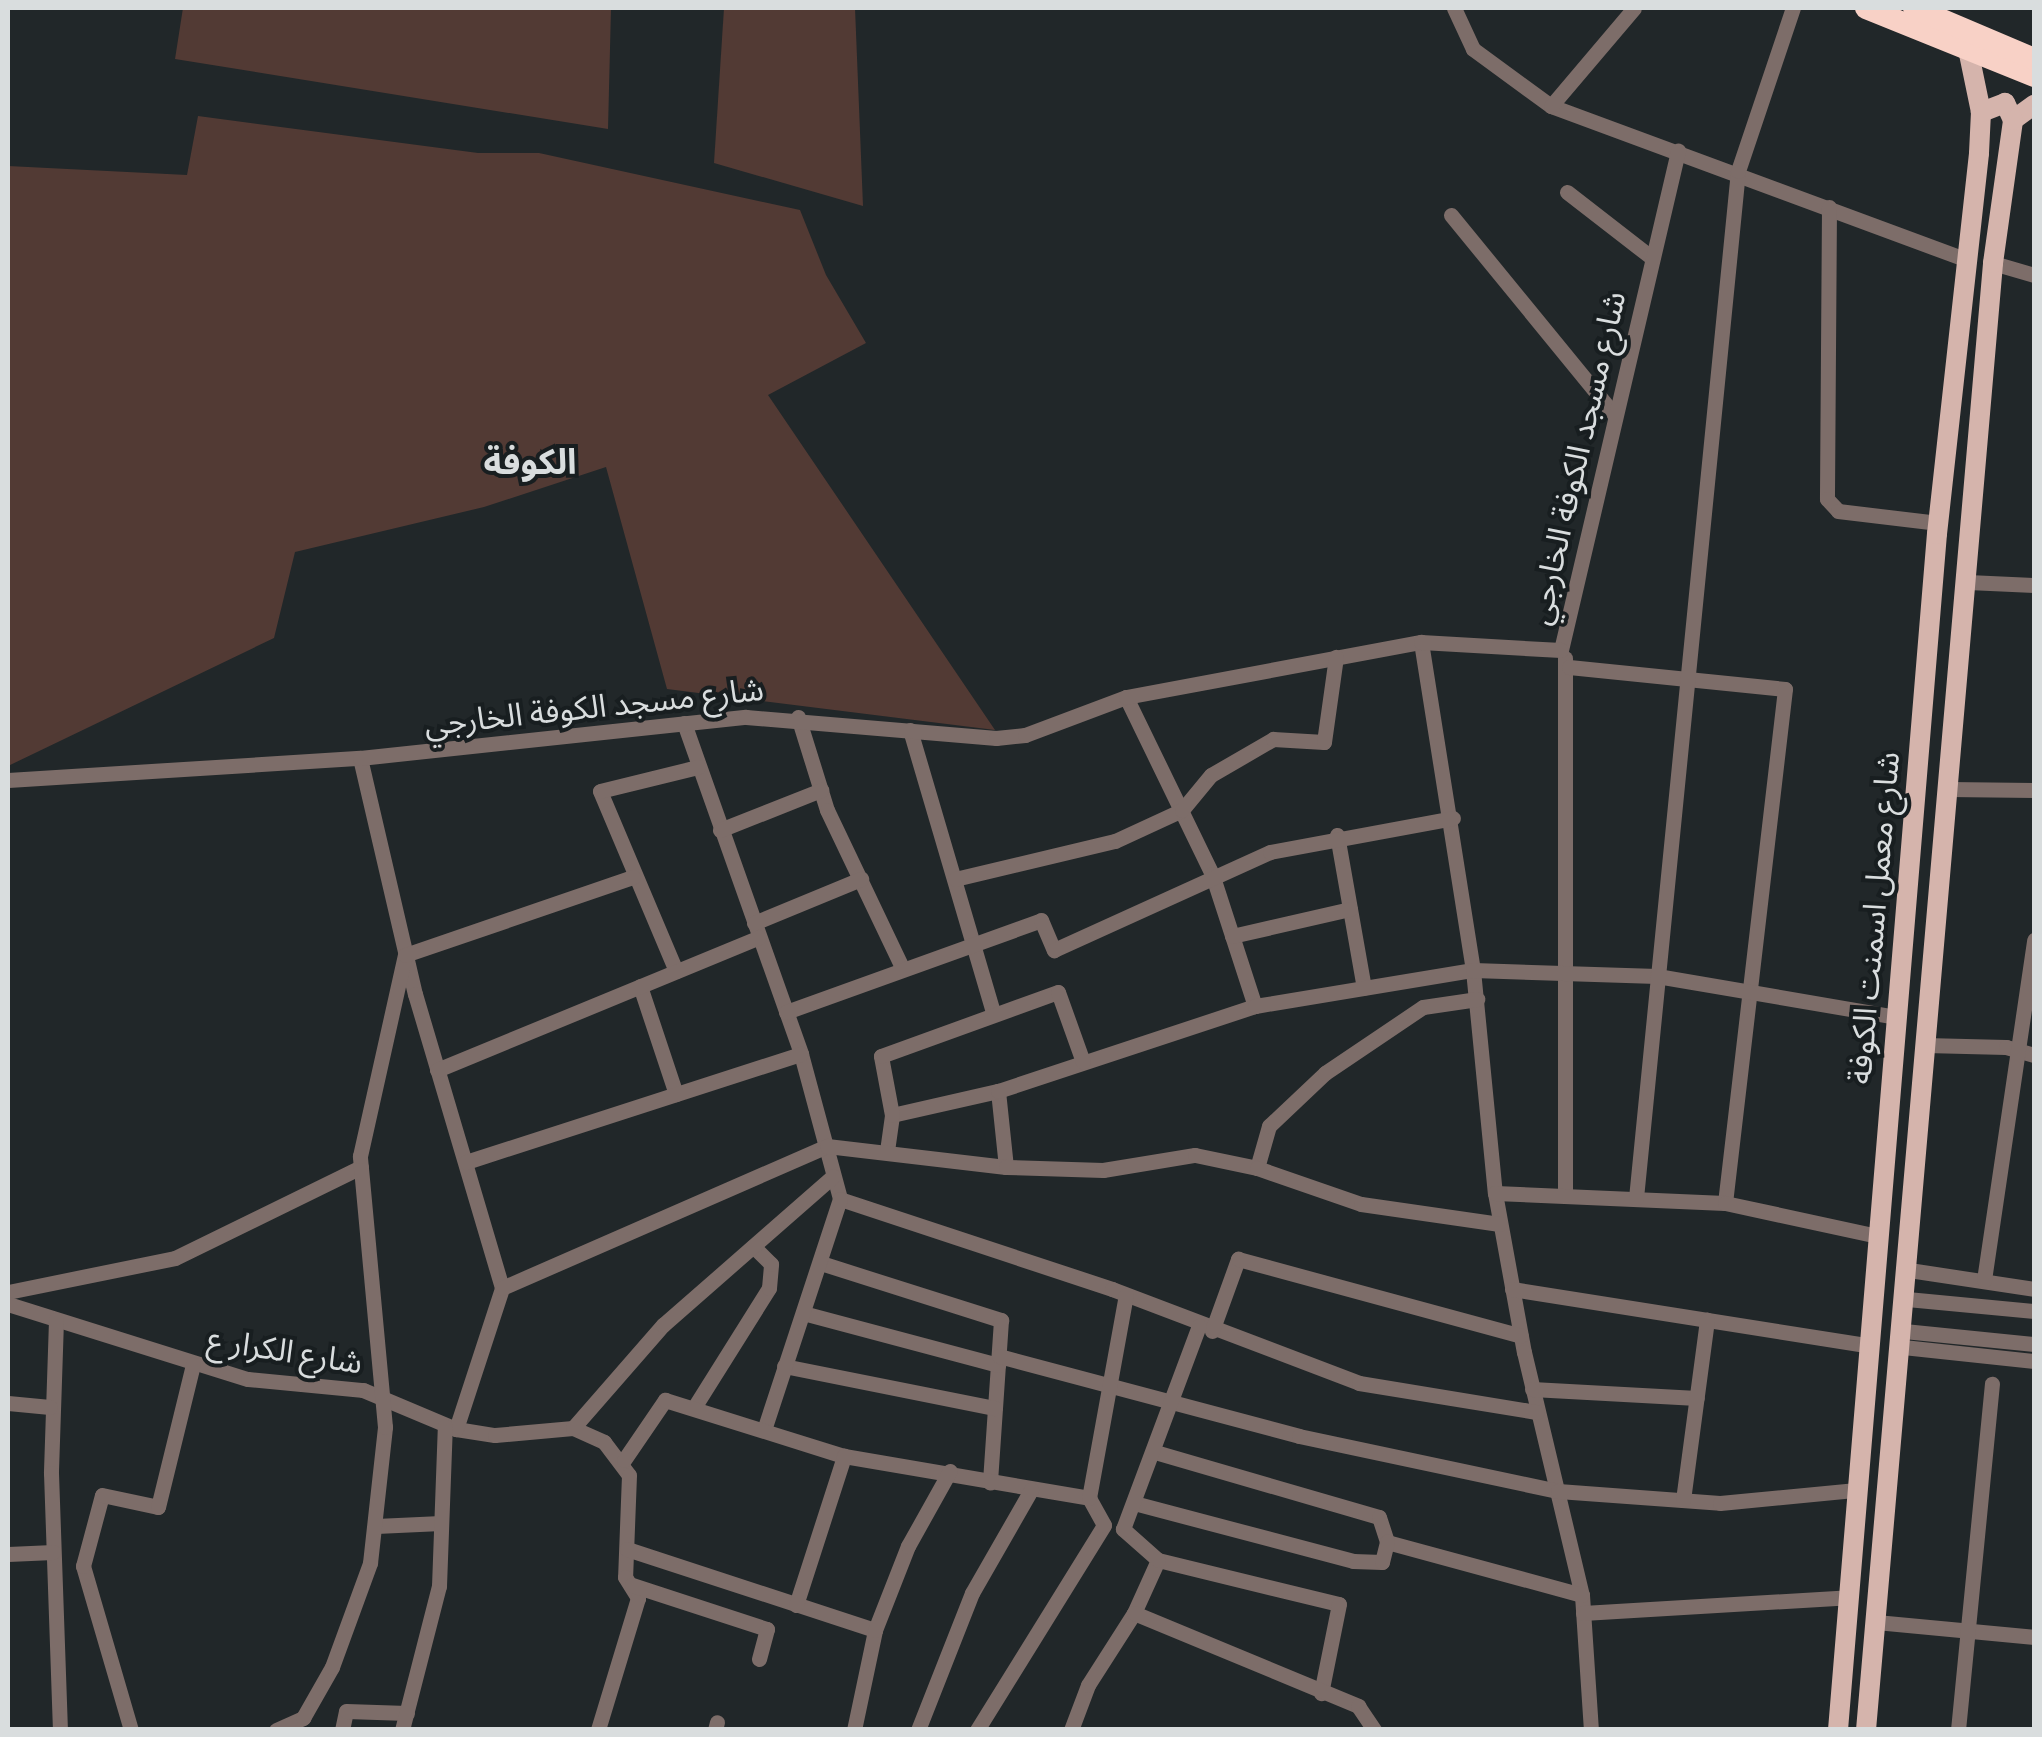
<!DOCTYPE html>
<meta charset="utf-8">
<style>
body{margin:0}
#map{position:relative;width:2042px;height:1737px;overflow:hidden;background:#212729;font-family:Cabin,"Noto Sans Arabic",sans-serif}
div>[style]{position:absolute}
.green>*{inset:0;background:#523a34}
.minor>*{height:15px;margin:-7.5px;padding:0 7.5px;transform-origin:7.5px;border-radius:7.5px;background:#7d6d69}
.major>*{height:20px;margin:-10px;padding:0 10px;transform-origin:10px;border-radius:10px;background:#d5b4ac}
.highway>*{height:22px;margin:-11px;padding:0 11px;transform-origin:11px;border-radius:11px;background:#f8d1c6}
span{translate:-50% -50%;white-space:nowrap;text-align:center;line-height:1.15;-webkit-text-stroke:8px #181e20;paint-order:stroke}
.street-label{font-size:32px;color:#d9ddde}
.neighbourhood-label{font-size:35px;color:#d9ddde;font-weight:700}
.frame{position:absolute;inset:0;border:10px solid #d9ddde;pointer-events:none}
</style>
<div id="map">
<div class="green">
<i style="clip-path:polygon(183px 8px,611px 8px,608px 129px,175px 59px)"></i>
<i style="clip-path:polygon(724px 8px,855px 8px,863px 206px,714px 163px)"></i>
<i style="clip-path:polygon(198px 116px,478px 153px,539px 153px,800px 210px,826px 275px,866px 343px,768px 395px,995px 730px,667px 689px,606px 467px,484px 507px,295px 552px,274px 638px,8px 766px,8px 166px,187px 175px)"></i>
</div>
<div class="minor">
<i style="left:1454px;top:8px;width:45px;rotate:65.1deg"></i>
<i style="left:1473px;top:49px;width:97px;rotate:36.2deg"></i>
<i style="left:1551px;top:106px;width:444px;rotate:20.3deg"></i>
<i style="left:1551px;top:106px;width:128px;rotate:-49.7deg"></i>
<i style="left:1567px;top:192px;width:108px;rotate:37.8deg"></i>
<i style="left:1829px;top:207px;width:292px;rotate:90.4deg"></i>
<i style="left:1827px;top:499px;width:16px;rotate:47deg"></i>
<i style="left:1838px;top:511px;width:101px;rotate:6.8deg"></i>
<i style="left:1451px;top:215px;width:257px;rotate:50.7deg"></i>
<i style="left:1993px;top:263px;width:43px;rotate:16.3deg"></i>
<i style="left:1968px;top:582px;width:66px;rotate:2.6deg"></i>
<i style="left:1421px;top:642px;width:332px;rotate:81deg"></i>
<i style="left:1473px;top:970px;width:224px;rotate:84.4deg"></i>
<i style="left:1495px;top:1193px;width:162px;rotate:79.7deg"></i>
<i style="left:1524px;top:1352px;width:250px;rotate:76.6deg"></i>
<i style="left:1582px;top:1595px;width:135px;rotate:86.2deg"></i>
<i style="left:1561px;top:650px;width:513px;rotate:-76.8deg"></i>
<i style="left:1565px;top:658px;width:537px;rotate:90deg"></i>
<i style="left:1569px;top:667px;width:217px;rotate:5.8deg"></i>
<i style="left:1785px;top:689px;width:517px;rotate:96.66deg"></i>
<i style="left:1126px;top:697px;width:197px;rotate:64.1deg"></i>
<i style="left:1212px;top:874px;width:139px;rotate:72deg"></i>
<i style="left:798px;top:717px;width:97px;rotate:72.7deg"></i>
<i style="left:827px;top:810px;width:176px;rotate:64.5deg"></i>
<i style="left:684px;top:723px;width:351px;rotate:70.5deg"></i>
<i style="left:801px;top:1054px;width:150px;rotate:74.9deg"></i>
<i style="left:840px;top:1199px;width:287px;rotate:18.3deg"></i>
<i style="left:1112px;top:1289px;width:264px;rotate:20.8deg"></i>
<i style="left:1359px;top:1383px;width:180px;rotate:9.3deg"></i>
<i style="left:910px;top:730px;width:294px;rotate:73.6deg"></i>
<i style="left:360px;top:758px;width:242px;rotate:76.9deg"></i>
<i style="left:415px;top:994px;width:307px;rotate:73.5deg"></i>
<i style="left:8px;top:780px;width:353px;rotate:-3.6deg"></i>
<i style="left:360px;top:758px;width:388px;rotate:-6.1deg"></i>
<i style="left:746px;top:717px;width:251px;rotate:4.8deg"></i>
<i style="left:996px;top:738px;width:29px;rotate:-6deg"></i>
<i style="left:1025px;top:735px;width:108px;rotate:-20.6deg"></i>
<i style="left:1126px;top:697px;width:300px;rotate:-10.6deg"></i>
<i style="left:1421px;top:642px;width:140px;rotate:3.3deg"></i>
<i style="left:1948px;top:789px;width:86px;rotate:0.7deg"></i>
<i style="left:720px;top:830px;width:109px;rotate:-21.6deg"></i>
<i style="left:1337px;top:835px;width:155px;rotate:80deg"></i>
<i style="left:955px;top:879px;width:164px;rotate:-13.4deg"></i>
<i style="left:1115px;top:841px;width:74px;rotate:-24.8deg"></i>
<i style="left:1182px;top:810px;width:45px;rotate:-50.4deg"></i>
<i style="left:1211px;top:775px;width:72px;rotate:-30.1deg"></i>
<i style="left:1273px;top:739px;width:51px;rotate:3.4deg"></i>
<i style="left:1324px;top:742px;width:86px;rotate:-82deg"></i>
<i style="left:754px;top:923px;width:116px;rotate:-22.4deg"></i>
<i style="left:1232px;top:936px;width:121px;rotate:-12.9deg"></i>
<i style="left:676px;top:971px;width:195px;rotate:-112.9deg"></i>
<i style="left:600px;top:791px;width:101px;rotate:-13.8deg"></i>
<i style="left:640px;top:986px;width:114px;rotate:71.6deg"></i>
<i style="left:786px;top:1012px;width:271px;rotate:-19.8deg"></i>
<i style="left:1041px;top:920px;width:33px;rotate:67deg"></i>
<i style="left:1054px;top:950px;width:237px;rotate:-24.4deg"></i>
<i style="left:1270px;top:852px;width:186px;rotate:-10.5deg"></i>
<i style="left:1925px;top:1045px;width:81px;rotate:1.4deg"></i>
<i style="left:2006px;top:1047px;width:29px;rotate:16deg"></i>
<i style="left:437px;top:1070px;width:348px;rotate:-22.4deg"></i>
<i style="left:998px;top:1091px;width:76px;rotate:84deg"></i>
<i style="left:892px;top:1115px;width:109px;rotate:-12.8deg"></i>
<i style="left:998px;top:1091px;width:271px;rotate:-18.3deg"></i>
<i style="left:1255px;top:1006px;width:221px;rotate:-9.4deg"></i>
<i style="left:1473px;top:970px;width:184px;rotate:1.9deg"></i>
<i style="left:1657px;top:976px;width:242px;rotate:9.7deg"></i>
<i style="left:887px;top:1151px;width:36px;rotate:-82deg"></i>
<i style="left:892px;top:1115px;width:60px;rotate:-100.6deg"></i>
<i style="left:881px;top:1056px;width:188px;rotate:-19.9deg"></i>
<i style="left:1058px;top:992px;width:74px;rotate:70.3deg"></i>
<i style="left:466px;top:1162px;width:352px;rotate:-17.9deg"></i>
<i style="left:1257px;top:1168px;width:44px;rotate:-74.1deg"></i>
<i style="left:1269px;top:1126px;width:77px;rotate:-43.4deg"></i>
<i style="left:1325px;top:1073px;width:118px;rotate:-34deg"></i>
<i style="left:1423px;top:1007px;width:55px;rotate:-8.4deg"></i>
<i style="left:1495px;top:1193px;width:230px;rotate:2.5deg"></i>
<i style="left:1725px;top:1203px;width:156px;rotate:12.2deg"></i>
<i style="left:1636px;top:1198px;width:1032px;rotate:-84.33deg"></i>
<i style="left:1738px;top:171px;width:172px;rotate:-71.4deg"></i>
<i style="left:824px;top:1264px;width:186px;rotate:17.6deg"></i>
<i style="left:1001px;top:1320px;width:163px;rotate:93.9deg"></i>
<i style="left:1909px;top:1270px;width:126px;rotate:8.6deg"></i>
<i style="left:1984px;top:1280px;width:344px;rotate:-81.6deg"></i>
<i style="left:1512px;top:1289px;width:358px;rotate:9deg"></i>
<i style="left:8px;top:1292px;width:170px;rotate:-11.5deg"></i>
<i style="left:175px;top:1258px;width:207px;rotate:-26.1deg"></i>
<i style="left:1907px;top:1299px;width:128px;rotate:5.4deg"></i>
<i style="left:8px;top:1304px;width:251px;rotate:17.4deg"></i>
<i style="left:248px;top:1379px;width:116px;rotate:5.5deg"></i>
<i style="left:363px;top:1390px;width:101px;rotate:22.8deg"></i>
<i style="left:456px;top:1429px;width:39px;rotate:9deg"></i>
<i style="left:495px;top:1435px;width:78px;rotate:-5.1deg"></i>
<i style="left:573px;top:1428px;width:34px;rotate:24deg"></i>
<i style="left:604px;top:1442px;width:41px;rotate:52.9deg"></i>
<i style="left:629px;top:1475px;width:102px;rotate:92.2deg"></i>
<i style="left:625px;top:1577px;width:25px;rotate:58deg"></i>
<i style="left:638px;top:1598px;width:138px;rotate:106.9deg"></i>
<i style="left:803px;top:1313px;width:202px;rotate:14.9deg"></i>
<i style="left:56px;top:1320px;width:153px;rotate:91.9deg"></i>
<i style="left:51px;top:1473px;width:257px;rotate:88deg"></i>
<i style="left:1212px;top:1331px;width:77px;rotate:-70.1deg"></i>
<i style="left:1238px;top:1259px;width:293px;rotate:15.2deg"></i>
<i style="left:1904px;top:1331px;width:131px;rotate:5.7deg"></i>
<i style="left:1903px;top:1347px;width:132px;rotate:6.1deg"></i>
<i style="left:999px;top:1356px;width:310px;rotate:14.9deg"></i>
<i style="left:1299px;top:1436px;width:265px;rotate:12deg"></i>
<i style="left:1558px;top:1491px;width:162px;rotate:4.2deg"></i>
<i style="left:1720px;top:1503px;width:137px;rotate:-5.5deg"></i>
<i style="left:784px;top:1366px;width:215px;rotate:11.3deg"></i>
<i style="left:1532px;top:1389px;width:165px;rotate:3.1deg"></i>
<i style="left:8px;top:1403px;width:42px;rotate:5.4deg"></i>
<i style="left:695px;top:1406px;width:139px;rotate:-57.9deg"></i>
<i style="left:769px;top:1288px;width:24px;rotate:-85deg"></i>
<i style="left:771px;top:1264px;width:25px;rotate:-135deg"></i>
<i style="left:573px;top:1428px;width:137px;rotate:-48.9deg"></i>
<i style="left:663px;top:1325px;width:226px;rotate:-41.2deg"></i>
<i style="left:456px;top:1429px;width:148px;rotate:-71.9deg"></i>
<i style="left:502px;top:1288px;width:355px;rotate:-23.6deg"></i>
<i style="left:827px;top:1146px;width:180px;rotate:6.7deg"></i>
<i style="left:1006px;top:1167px;width:97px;rotate:1.8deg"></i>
<i style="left:1103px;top:1170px;width:93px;rotate:-9.3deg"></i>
<i style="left:1195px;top:1155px;width:63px;rotate:11.8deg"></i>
<i style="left:1257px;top:1168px;width:110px;rotate:19.1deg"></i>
<i style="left:1361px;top:1204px;width:140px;rotate:8.2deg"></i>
<i style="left:764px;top:1430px;width:243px;rotate:-71.8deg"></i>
<i style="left:1155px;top:1452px;width:233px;rotate:16.2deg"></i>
<i style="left:1379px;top:1517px;width:26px;rotate:72deg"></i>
<i style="left:1387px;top:1542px;width:202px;rotate:15.2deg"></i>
<i style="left:624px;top:1460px;width:73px;rotate:-55.7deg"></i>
<i style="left:665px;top:1400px;width:188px;rotate:17.4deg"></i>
<i style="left:844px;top:1456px;width:249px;rotate:9.7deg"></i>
<i style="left:1683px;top:1500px;width:182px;rotate:-82.4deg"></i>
<i style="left:1134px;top:1503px;width:227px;rotate:14.8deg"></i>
<i style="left:1353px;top:1561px;width:29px;rotate:2deg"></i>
<i style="left:1382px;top:1562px;width:21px;rotate:-76deg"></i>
<i style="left:376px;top:1526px;width:65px;rotate:-2.6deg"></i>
<i style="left:627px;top:1549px;width:261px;rotate:18.1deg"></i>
<i style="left:8px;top:1554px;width:45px;rotate:-2.5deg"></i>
<i style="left:1158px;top:1560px;width:186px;rotate:13.7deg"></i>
<i style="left:1339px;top:1604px;width:91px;rotate:101.4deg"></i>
<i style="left:632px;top:1585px;width:142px;rotate:18.1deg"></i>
<i style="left:767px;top:1629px;width:31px;rotate:105deg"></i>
<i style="left:796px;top:1605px;width:157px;rotate:-72.1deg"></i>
<i style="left:1134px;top:1613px;width:58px;rotate:-65.6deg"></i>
<i style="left:1158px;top:1560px;width:47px;rotate:-138.5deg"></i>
<i style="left:1123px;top:1529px;width:217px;rotate:-69.5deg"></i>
<i style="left:1583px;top:1613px;width:266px;rotate:-3.4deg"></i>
<i style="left:1876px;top:1622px;width:159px;rotate:5.4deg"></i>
<i style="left:131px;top:1730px;width:171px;rotate:-106.3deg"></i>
<i style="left:83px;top:1566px;width:73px;rotate:-75deg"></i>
<i style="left:102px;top:1495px;width:57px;rotate:12.1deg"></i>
<i style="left:158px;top:1507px;width:147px;rotate:-76.2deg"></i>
<i style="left:276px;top:1730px;width:30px;rotate:-24deg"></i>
<i style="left:303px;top:1718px;width:59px;rotate:-60.4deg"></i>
<i style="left:332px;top:1667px;width:111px;rotate:-69.9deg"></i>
<i style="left:370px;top:1563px;width:137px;rotate:-83.7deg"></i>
<i style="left:385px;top:1427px;width:272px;rotate:-95.3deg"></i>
<i style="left:360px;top:1156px;width:206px;rotate:-77.4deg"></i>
<i style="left:405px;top:955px;width:241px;rotate:-18.9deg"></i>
<i style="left:342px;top:1730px;width:19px;rotate:-78deg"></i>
<i style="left:346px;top:1711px;width:61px;rotate:1.9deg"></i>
<i style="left:402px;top:1730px;width:149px;rotate:-75.6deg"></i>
<i style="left:439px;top:1586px;width:160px;rotate:-87.9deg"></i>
<i style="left:715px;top:1730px;width:8px;rotate:-76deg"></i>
<i style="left:854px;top:1730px;width:102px;rotate:-78.1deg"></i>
<i style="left:875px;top:1630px;width:90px;rotate:-68.6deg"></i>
<i style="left:908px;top:1546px;width:86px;rotate:-60.8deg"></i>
<i style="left:918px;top:1730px;width:147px;rotate:-68.5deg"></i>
<i style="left:972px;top:1593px;width:119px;rotate:-60.2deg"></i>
<i style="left:977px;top:1730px;width:241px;rotate:-58.2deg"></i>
<i style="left:1104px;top:1525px;width:31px;rotate:-119deg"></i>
<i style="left:1089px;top:1498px;width:206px;rotate:-79.7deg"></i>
<i style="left:1071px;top:1730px;width:48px;rotate:-69.3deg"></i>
<i style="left:1088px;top:1685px;width:85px;rotate:-57.4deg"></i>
<i style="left:1134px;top:1613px;width:243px;rotate:22.5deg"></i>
<i style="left:1358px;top:1706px;width:29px;rotate:56deg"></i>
<i style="left:1958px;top:1730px;width:348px;rotate:-84.4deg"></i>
</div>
<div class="major">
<i style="left:2013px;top:120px;width:26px;rotate:-36deg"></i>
<i style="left:1838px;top:1730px;width:1200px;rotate:-85.27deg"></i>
<i style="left:1937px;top:534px;width:383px;rotate:-83.7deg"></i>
<i style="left:1979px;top:153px;width:41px;rotate:-87.2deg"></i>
<i style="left:1981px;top:112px;width:64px;rotate:-101.7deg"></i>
<i style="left:1866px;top:1730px;width:1472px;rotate:-85.05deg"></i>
<i style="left:1993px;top:263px;width:144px;rotate:-82deg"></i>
<i style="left:2013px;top:120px;width:19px;rotate:-115deg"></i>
<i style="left:2005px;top:103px;width:26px;rotate:159deg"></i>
</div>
<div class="highway">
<i style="left:1866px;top:8px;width:181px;rotate:22deg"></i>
<i style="left:1914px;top:8px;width:130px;rotate:23deg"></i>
</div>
<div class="street-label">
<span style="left:1577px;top:458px;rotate:-77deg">شارع مسجد الكوفة الخارجي</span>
<span style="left:594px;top:707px;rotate:-6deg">شارع مسجد الكوفة الخارجي</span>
<span style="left:1874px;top:918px;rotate:-85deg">شارع معمل اسمنت الكوفة</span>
<span style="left:285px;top:1351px;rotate:9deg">شارع الكرار ع</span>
</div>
<div class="neighbourhood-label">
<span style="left:530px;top:462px">الكوفة</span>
</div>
<div class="frame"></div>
</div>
